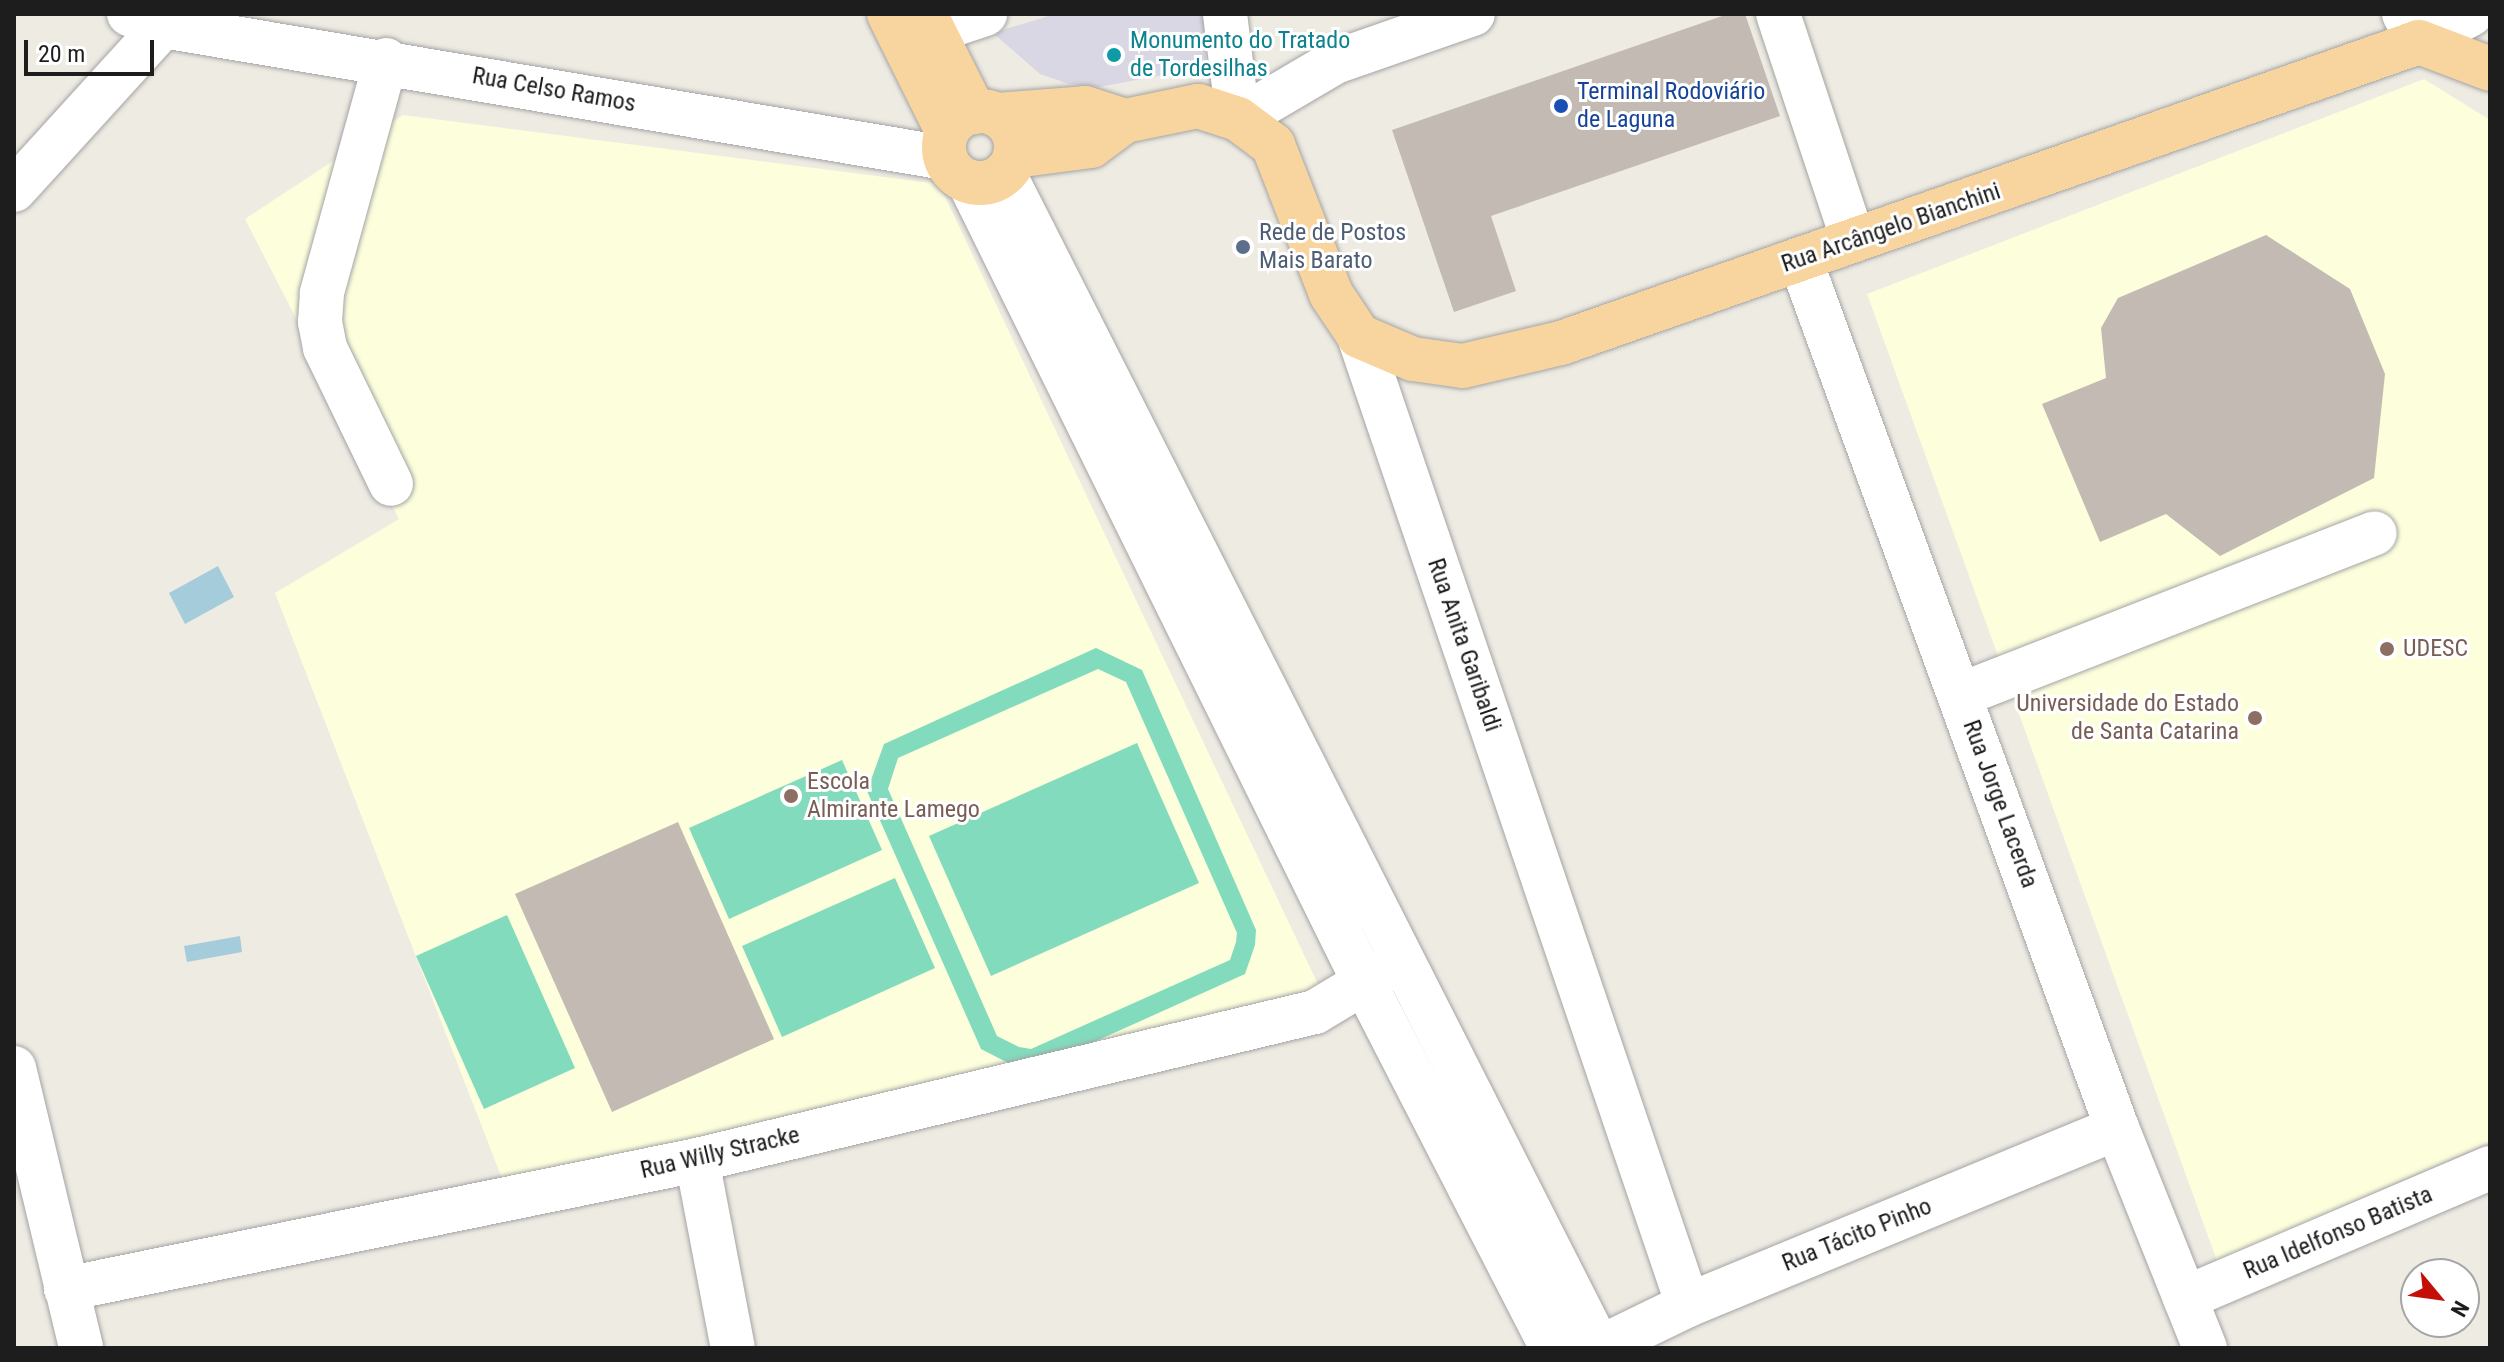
<!DOCTYPE html>
<meta charset="utf-8">
<style>
body{margin:0}
#map{position:relative;width:2504px;height:1362px;overflow:hidden;background:#eeebe3;font-family:"Roboto Condensed",sans-serif}
div>[style]{position:absolute}
.education>*{inset:0;background:#fcfedc}
.pitch>*{inset:0;background:#83dbbd}
.plaza>*{inset:0;background:#d8d7e3}
.water>*{inset:0;background:#a5ccda}
.building>*{inset:0;background:#c2bab3}
.roads{filter:drop-shadow(0 0 2px #a4a4a4) drop-shadow(0 0 2px #a4a4a4)}
.minor>*{height:44px;margin:-22px;padding:0 22px;transform-origin:22px;border-radius:22px;background:#fff}
.major>*{height:44px;margin:-22px;padding:0 22px;transform-origin:22px;border-radius:22px;background:#f8d59e}
.major>.ring{margin:-22px;padding:0;box-sizing:content-box;background:none;border:44px solid #f8d59e;border-radius:50%}
.dots>*{width:22px;height:22px;translate:-50% -50%;box-sizing:border-box;border:4px solid #fff;border-radius:50%}
span{translate:-50% -50%;white-space:nowrap;text-align:center;line-height:1.15;-webkit-text-stroke:6px #fff;paint-order:stroke}
.culture-label{font-size:24px;color:#0d838f}
.left{translate:0 -50%;text-align:left}
.street-label{font-size:24px;color:#1d1d1d}
.transit-label{font-size:24px;color:#164399}
.service-label{font-size:24px;color:#4e5e75}
.education-label{font-size:24px;color:#785e54}
.right{translate:-100% -50%;text-align:right}
.frame{position:absolute;inset:0;border:16px solid #1d1d1d;pointer-events:none}
.north{position:absolute;left:2400px;top:1258px;width:80px;height:80px;box-sizing:border-box;background:#fff;border:2px solid #a5a5a5;border-radius:50%;rotate:119deg;font-size:22px;font-weight:700;line-height:32px;text-align:center;color:#1d1d1d}
.north::after{content:'';display:block;margin:auto;width:28px;height:36px;background:#c30f07;clip-path:polygon(50% 0,100% 100%,50% 72%,0 100%)}
.scale{position:absolute;left:24px;top:40px;width:130px;height:36px;box-sizing:border-box;border:4px solid #1d1d1d;border-top:0;padding-left:10px;font-size:24px;line-height:28px;white-space:nowrap;color:#1d1d1d;-webkit-text-stroke:6px #fff;paint-order:stroke}
</style>
<div id="map">
<div class="education">
<i style="clip-path:polygon(2424px 79px,2490px 120px,2490px 1142px,2217px 1261px,1867px 294px)"></i>
<i style="clip-path:polygon(403px 115px,939px 184px,1325px 999px,508px 1194px,275px 593px,399px 519px,245px 219px)"></i>
</div>
<div class="pitch">
<i style="clip-path:polygon(evenodd,1096px 648px,1142px 670px,1256px 930px,1255px 945px,1245px 974px,1034px 1069px,1014px 1066px,981px 1049px,867px 791px,884px 744px,1096px 648px,1098px 669px,1126px 682px,1237px 933px,1236px 942px,1230px 960px,1031px 1049px,1019px 1047px,997px 1036px,888px 789px,898px 758px,1098px 669px)"></i>
<i style="clip-path:polygon(1137px 743px,1199px 883px,991px 976px,929px 836px)"></i>
<i style="clip-path:polygon(842px 760px,882px 850px,729px 919px,689px 828px)"></i>
<i style="clip-path:polygon(895px 878px,935px 968px,782px 1037px,742px 946px)"></i>
<i style="clip-path:polygon(507px 915px,575px 1068px,484px 1109px,416px 956px)"></i>
</div>
<div class="plaza">
<i style="clip-path:polygon(1055px 14px,1204px 14px,1206px 67px,1099px 87px,1069px 84px,1040px 74px,993px 33px)"></i>
</div>
<div class="water">
<i style="clip-path:polygon(218px 566px,234px 597px,185px 624px,169px 593px)"></i>
<i style="clip-path:polygon(240px 936px,242px 952px,187px 962px,184px 946px)"></i>
</div>
<div class="building">
<i style="clip-path:polygon(1728px 14px,1745px 14px,1780px 116px,1491px 216px,1516px 291px,1454px 312px,1392px 130px)"></i>
<i style="clip-path:polygon(2266px 235px,2350px 289px,2385px 374px,2374px 478px,2220px 556px,2166px 514px,2100px 542px,2042px 404px,2106px 378px,2101px 328px,2118px 298px)"></i>
<i style="clip-path:polygon(678px 822px,774px 1039px,612px 1112px,515px 894px)"></i>
</div>
<div class="roads">
<div class="minor">
<i style="left:129px;top:14px;width:36px;rotate:19deg"></i>
<i style="left:163px;top:26px;width:793px;rotate:9.58deg"></i>
<i style="left:1225px;top:14px;width:106px;rotate:82.9deg"></i>
<i style="left:1238px;top:119px;width:113px;rotate:-30.4deg"></i>
<i style="left:1335px;top:62px;width:146px;rotate:-19.2deg"></i>
<i style="left:1778px;top:14px;width:238px;rotate:71.6deg"></i>
<i style="left:2404px;top:14px;width:32px;rotate:62deg"></i>
<i style="left:2419px;top:42px;width:59px;rotate:-28.3deg"></i>
<i style="left:934px;top:31px;width:54px;rotate:-18.4deg"></i>
<i style="left:386px;top:60px;width:242px;rotate:105.4deg"></i>
<i style="left:322px;top:293px;width:29px;rotate:94deg"></i>
<i style="left:320px;top:322px;width:26px;rotate:79deg"></i>
<i style="left:325px;top:348px;width:151px;rotate:64.1deg"></i>
<i style="left:1004px;top:174px;width:1316px;rotate:63.12deg"></i>
<i style="left:969px;top:182px;width:894px;rotate:63.72deg"></i>
<i style="left:1365px;top:984px;width:409px;rotate:62.8deg"></i>
<i style="left:14px;top:190px;width:238px;rotate:-47.7deg"></i>
<i style="left:1800px;top:259px;width:925px;rotate:69.96deg"></i>
<i style="left:2117px;top:1128px;width:237px;rotate:68.2deg"></i>
<i style="left:1359px;top:336px;width:1023px;rotate:71.25deg"></i>
<i style="left:1960px;top:695px;width:445px;rotate:-21.3deg"></i>
<i style="left:14px;top:1068px;width:288px;rotate:76.5deg"></i>
<i style="left:697px;top:1160px;width:191px;rotate:79.2deg"></i>
<i style="left:66px;top:1289px;width:644px;rotate:-11.55deg"></i>
<i style="left:697px;top:1160px;width:635px;rotate:-13.47deg"></i>
<i style="left:1315px;top:1012px;width:99px;rotate:-31deg"></i>
<i style="left:2185px;top:1298px;width:332px;rotate:-23.1deg"></i>
<i style="left:1599px;top:1348px;width:99px;rotate:-25.8deg"></i>
<i style="left:1688px;top:1305px;width:464px;rotate:-22.4deg"></i>
</div>
<div class="major">
<i style="left:889px;top:14px;width:131px;rotate:63.6deg"></i>
<i style="left:925px;top:14px;width:110px;rotate:63.4deg"></i>
<i class="ring" style="left:944px;top:111px;width:28px;height:28px"></i>
<i style="left:997px;top:115px;width:88px;rotate:-4.5deg"></i>
<i style="left:1085px;top:108px;width:42px;rotate:18deg"></i>
<i style="left:1015px;top:156px;width:77px;rotate:-7.5deg"></i>
<i style="left:1091px;top:146px;width:42px;rotate:-36.3deg"></i>
<i style="left:1125px;top:121px;width:75px;rotate:-11.6deg"></i>
<i style="left:1198px;top:106px;width:42px;rotate:18deg"></i>
<i style="left:1238px;top:119px;width:44px;rotate:36.6deg"></i>
<i style="left:1273px;top:145px;width:160px;rotate:68.7deg"></i>
<i style="left:1331px;top:294px;width:50px;rotate:56.3deg"></i>
<i style="left:1359px;top:336px;width:59px;rotate:23.1deg"></i>
<i style="left:1413px;top:359px;width:50px;rotate:8deg"></i>
<i style="left:1463px;top:366px;width:101px;rotate:-13.2deg"></i>
<i style="left:1561px;top:343px;width:909px;rotate:-19.33deg"></i>
<i style="left:2419px;top:42px;width:76px;rotate:20.8deg"></i>
</div>
</div>
<div class="dots">
<i style="left:1114px;top:55px;background:#0f9aa8"></i>
<i style="left:1561px;top:106px;background:#1a4fb4"></i>
<i style="left:1243px;top:247px;background:#5c6f8a"></i>
<i style="left:2387px;top:649px;background:#8d6e63"></i>
<i style="left:2255px;top:718px;background:#8d6e63"></i>
<i style="left:791px;top:796px;background:#8d6e63"></i>
</div>
<div class="culture-label">
<span class="left" style="left:1130px;top:55px">Monumento do Tratado<br>de Tordesilhas</span>
</div>
<div class="street-label">
<span style="left:554px;top:90px;rotate:10deg">Rua Celso Ramos</span>
<span style="left:1891px;top:228px;rotate:-19deg">Rua Arcângelo Bianchini</span>
<span style="left:1464px;top:645px;rotate:71deg">Rua Anita Garibaldi</span>
<span style="left:2000px;top:804px;rotate:70deg">Rua Jorge Lacerda</span>
<span style="left:720px;top:1153px;rotate:-13deg">Rua Willy Stracke</span>
<span style="left:2338px;top:1233px;rotate:-23deg">Rua Idelfonso Batista</span>
<span style="left:1857px;top:1235px;rotate:-22deg">Rua Tácito Pinho</span>
</div>
<div class="transit-label">
<span class="left" style="left:1577px;top:106px">Terminal Rodoviário<br>de Laguna</span>
</div>
<div class="service-label">
<span class="left" style="left:1259px;top:247px">Rede de Postos<br>Mais Barato</span>
</div>
<div class="education-label">
<span class="left" style="left:2403px;top:649px">UDESC</span>
<span class="right" style="left:2239px;top:718px">Universidade do Estado<br>de Santa Catarina</span>
<span class="left" style="left:807px;top:796px">Escola<br>Almirante Lamego</span>
</div>
<div class="frame"></div>
<div class="north">N</div>
<div class="scale">20 m</div>
</div>
